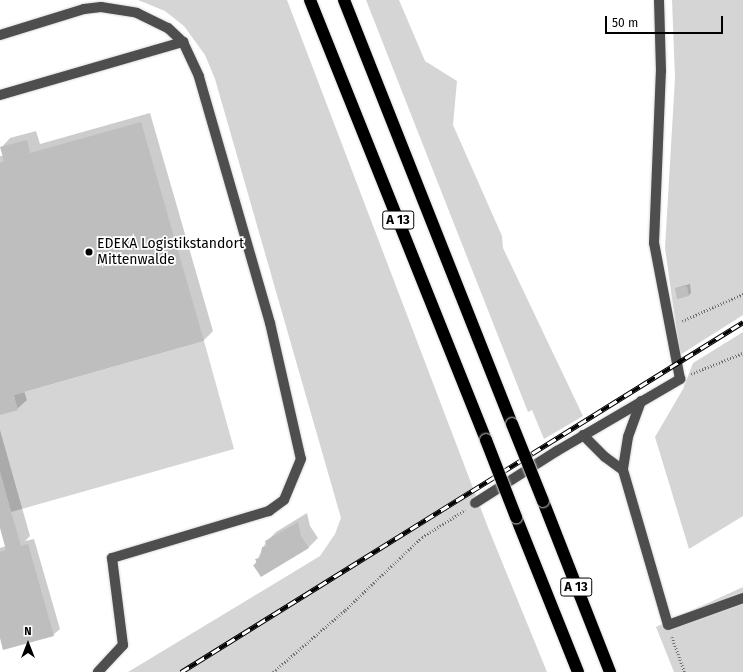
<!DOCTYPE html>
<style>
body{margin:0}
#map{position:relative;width:743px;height:672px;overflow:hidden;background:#fff;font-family:"Fira Sans",sans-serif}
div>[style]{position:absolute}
.green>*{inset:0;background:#d5d5d5}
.shadow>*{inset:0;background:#0003}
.building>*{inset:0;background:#bebebe}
.path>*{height:2.5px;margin-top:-1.25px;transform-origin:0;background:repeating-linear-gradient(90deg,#707070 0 1px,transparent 0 3px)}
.roads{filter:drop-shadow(0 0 1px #dbdbdb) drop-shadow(0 0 1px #dbdbdb)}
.minor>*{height:10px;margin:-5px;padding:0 5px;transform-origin:5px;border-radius:5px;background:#4e4e4e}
.highway>*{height:12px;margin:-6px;padding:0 6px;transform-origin:6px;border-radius:6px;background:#000}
.rail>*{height:4.5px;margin-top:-2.25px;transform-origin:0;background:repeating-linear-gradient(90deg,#fff 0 9px,#000 0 18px);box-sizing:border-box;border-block:1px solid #000}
.bridges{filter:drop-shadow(0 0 1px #dbdbdb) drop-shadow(0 0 1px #dbdbdb)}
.highway-bridge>*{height:12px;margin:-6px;padding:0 6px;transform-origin:6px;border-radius:6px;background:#000}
.dots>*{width:11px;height:11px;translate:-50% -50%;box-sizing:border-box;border:2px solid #fff;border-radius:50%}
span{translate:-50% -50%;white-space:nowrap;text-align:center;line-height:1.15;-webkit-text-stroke:3.5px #fff;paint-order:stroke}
.shield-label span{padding:1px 3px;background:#fff;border:1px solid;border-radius:3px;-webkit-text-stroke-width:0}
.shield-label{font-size:13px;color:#000;font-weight:700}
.poi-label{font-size:14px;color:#000}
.left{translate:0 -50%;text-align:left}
.north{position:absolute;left:8px;top:624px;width:40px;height:40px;-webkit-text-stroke:3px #fff;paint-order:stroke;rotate:0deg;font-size:11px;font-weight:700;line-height:16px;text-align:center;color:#000}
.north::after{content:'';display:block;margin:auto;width:14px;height:18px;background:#000;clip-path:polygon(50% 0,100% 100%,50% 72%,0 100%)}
.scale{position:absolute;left:605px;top:16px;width:118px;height:18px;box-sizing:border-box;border:2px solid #000;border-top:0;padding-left:5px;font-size:12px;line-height:14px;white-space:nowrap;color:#000;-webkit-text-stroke:3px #fff;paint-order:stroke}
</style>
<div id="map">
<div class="green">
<i style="clip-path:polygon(138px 0,287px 0,489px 530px,547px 672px,128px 672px,320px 556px,335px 534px,341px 518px,215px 79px,205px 55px,184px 26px,165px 11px)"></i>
<i style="clip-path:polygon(366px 0,399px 0,425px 61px,457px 81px,453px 125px,502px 236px,503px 248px,583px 416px,544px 439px,532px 410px,528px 412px)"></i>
<i style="clip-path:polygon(672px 0,743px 0,743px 315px,680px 355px,665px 248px,675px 78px)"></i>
<i style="clip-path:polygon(743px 332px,743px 516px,689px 549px,655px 437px,683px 389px,693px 363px)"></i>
<i style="clip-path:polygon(204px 341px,234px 449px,11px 512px,0 472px,0 415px,14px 395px)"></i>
<i style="clip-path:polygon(743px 587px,743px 672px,674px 672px,656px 627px)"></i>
</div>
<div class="shadow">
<i style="clip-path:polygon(150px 113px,213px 331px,203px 341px,24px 391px,27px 400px,17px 409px,0 414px,0 156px,3px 156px,1px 148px,10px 138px,36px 131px,40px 144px)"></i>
<i style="clip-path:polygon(690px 284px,691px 293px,688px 296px,676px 288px)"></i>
<i style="clip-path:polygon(0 430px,30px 536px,25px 541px,34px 539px,60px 629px,53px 635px,0 635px,0 548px,6px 546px,0 524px)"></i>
<i style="clip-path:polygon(307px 513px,310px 526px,318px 538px,308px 548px,254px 566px,266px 542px,276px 532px)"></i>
</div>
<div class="building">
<i style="clip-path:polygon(141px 122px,204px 341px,14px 395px,18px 410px,0 415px,0 163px,4px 161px,0 147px,27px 140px,30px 153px)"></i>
<i style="clip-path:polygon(687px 286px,689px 296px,677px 299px,675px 288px)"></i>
<i style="clip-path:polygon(0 473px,21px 546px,28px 544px,54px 636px,3px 650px,0 638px,0 552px,6px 550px,0 528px)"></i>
<i style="clip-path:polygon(298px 522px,301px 536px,309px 548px,261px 577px,253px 565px,257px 563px,255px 559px,260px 558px,262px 547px,267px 546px,265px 541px)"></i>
</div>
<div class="path">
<i style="left:682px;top:321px;width:67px;rotate:-23.9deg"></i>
<i style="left:691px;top:374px;width:56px;rotate:-22deg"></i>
<i style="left:672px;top:637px;width:37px;rotate:70deg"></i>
<i style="left:273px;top:672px;width:95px;rotate:-40.7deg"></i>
<i style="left:345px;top:610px;width:106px;rotate:-43.5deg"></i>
<i style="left:422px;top:537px;width:51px;rotate:-32.1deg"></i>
</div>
<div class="roads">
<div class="minor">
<i style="left:0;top:35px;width:88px;rotate:-17.2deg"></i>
<i style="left:84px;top:9px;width:17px;rotate:-7deg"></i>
<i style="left:101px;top:7px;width:36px;rotate:9deg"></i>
<i style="left:137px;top:13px;width:34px;rotate:26deg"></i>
<i style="left:168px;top:28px;width:21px;rotate:43deg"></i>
<i style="left:183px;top:42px;width:38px;rotate:65deg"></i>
<i style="left:199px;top:77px;width:256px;rotate:73.9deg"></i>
<i style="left:270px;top:323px;width:139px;rotate:77.2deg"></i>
<i style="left:301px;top:459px;width:44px;rotate:112.5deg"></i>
<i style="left:284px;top:500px;width:19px;rotate:144deg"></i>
<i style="left:269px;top:511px;width:164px;rotate:163.3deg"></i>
<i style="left:112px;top:558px;width:88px;rotate:82.8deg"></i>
<i style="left:123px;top:645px;width:37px;rotate:133deg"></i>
<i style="left:0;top:95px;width:191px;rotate:-16.2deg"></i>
<i style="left:641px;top:401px;width:38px;rotate:110deg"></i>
<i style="left:628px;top:437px;width:33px;rotate:99deg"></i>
<i style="left:623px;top:470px;width:161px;rotate:73.8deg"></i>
<i style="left:668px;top:625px;width:80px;rotate:-19.8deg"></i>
<i style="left:583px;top:435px;width:31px;rotate:45deg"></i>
<i style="left:605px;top:457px;width:22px;rotate:36deg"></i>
<i style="left:475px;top:503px;width:97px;rotate:-32.4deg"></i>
<i style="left:557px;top:451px;width:143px;rotate:-30.3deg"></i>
<i style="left:680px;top:379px;width:138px;rotate:-100.8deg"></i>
<i style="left:654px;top:243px;width:172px;rotate:-87.7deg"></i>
<i style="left:661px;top:71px;width:71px;rotate:-91.6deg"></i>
</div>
<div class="highway">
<i style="left:310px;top:0;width:474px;rotate:68.2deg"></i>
<i style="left:344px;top:0;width:456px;rotate:68.4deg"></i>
<i style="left:543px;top:501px;width:184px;rotate:68.6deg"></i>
<i style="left:516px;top:517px;width:167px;rotate:68.2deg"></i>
</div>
</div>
<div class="rail">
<i style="left:181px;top:672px;width:662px;rotate:-31.91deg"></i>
</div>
<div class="bridges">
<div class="highway-bridge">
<i style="left:512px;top:424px;width:83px;rotate:68.1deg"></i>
<i style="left:486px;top:440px;width:83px;rotate:68.7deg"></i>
</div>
</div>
<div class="dots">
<i style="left:89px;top:252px;background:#000"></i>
</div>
<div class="shield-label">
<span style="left:398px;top:220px">A 13</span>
<span style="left:576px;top:587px">A 13</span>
</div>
<div class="poi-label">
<span class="left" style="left:97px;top:252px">EDEKA Logistikstandort<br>Mittenwalde</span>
</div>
<div class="north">N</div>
<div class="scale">50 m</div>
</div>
